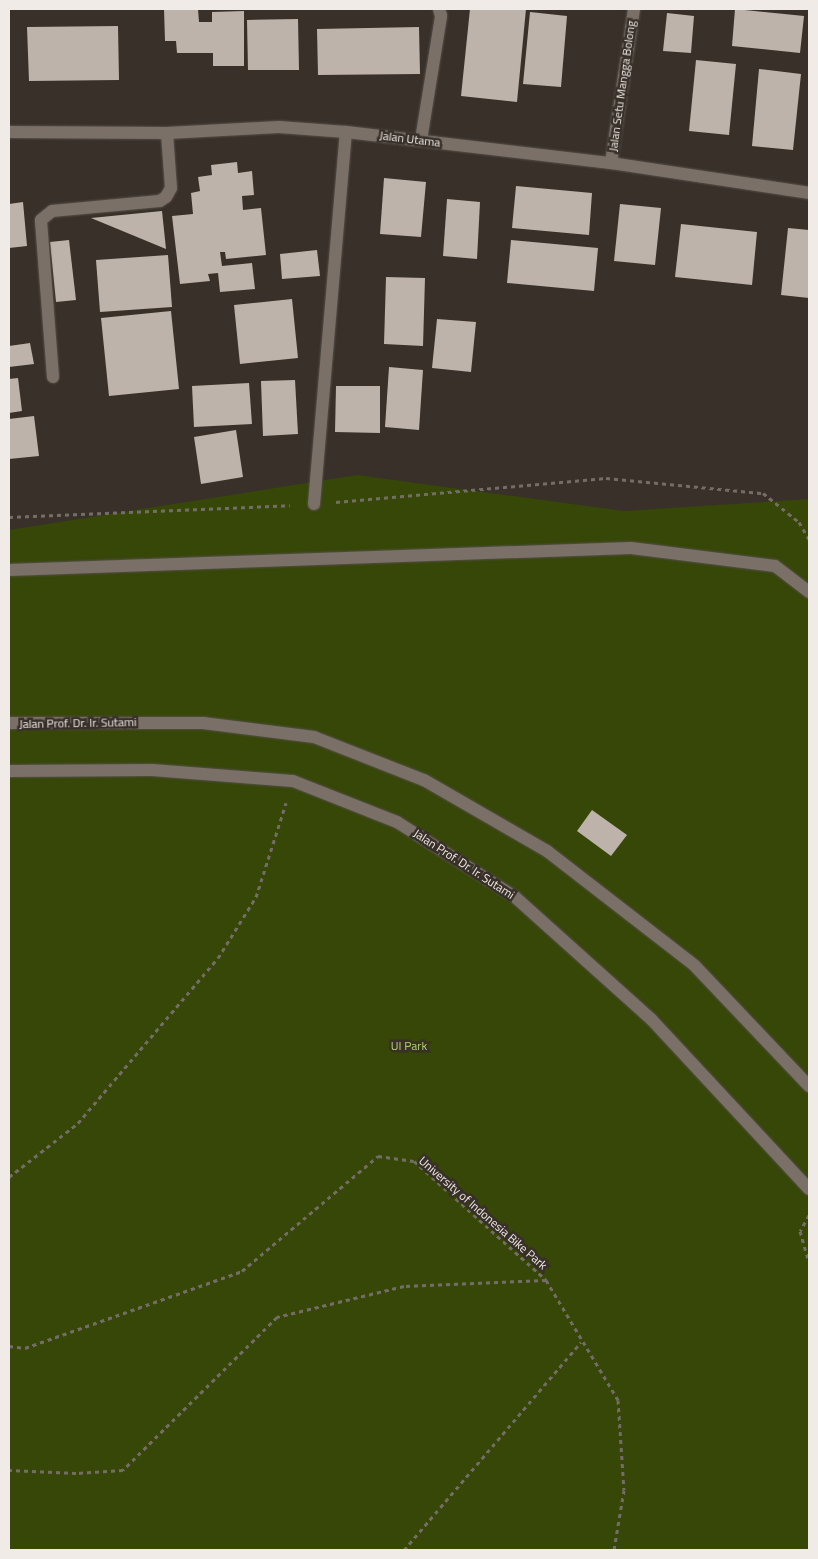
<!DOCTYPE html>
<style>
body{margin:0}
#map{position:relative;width:818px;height:1559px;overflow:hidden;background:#383029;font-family:"Titillium Web",sans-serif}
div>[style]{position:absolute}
.green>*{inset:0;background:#364708}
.building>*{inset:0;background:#beb3ab}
.path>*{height:3px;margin-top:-1.5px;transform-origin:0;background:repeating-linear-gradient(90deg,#746c66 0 4px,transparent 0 8px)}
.roads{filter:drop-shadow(0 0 1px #564f49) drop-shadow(0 0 1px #564f49)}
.lane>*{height:12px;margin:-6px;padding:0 6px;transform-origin:6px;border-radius:6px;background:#7a7068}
.street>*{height:12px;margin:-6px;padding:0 6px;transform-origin:6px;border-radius:6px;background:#7a7068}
span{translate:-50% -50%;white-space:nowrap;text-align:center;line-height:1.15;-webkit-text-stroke:5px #383029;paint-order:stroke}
.street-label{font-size:12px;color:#f1ebe7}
.park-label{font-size:12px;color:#b0d26d}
.frame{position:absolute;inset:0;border:10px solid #f1ebe7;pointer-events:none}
</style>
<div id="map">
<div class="green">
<i style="clip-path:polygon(357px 475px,624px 511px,809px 499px,809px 1550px,9px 1550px,9px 530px)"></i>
</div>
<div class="building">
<i style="clip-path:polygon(164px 9px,198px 9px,199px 22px,212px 22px,212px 12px,244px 11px,244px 66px,213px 66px,213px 53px,177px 53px,176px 41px,165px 41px)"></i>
<i style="clip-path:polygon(470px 9px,526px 9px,517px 102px,461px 96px)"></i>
<i style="clip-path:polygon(735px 9px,804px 16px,800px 53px,732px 46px)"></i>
<i style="clip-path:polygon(530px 12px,567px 16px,561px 87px,523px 84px)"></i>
<i style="clip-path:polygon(667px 13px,694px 16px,691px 53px,663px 51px)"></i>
<i style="clip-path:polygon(298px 19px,299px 70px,248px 70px,247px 20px)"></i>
<i style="clip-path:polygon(118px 26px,119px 80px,29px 81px,27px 27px)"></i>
<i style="clip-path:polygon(419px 27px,420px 74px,318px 75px,317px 29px)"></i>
<i style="clip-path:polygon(696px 60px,736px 64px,729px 135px,689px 131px)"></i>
<i style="clip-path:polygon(759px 69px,801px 74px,793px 150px,752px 146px)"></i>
<i style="clip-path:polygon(237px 162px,238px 173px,252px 171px,254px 195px,242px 196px,243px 210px,261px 208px,266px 255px,226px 259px,225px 252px,220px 252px,222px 266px,252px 263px,255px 289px,220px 292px,218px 273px,208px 274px,210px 281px,180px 284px,172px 216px,193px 214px,191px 193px,200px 191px,198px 177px,212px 175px,211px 165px)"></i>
<i style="clip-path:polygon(384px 178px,426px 182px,421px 237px,380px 234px)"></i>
<i style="clip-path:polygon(516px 186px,592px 193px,589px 235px,512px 228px)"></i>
<i style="clip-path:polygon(447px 199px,480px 202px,477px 259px,443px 256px)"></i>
<i style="clip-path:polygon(23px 202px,27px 246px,9px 248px,9px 204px)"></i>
<i style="clip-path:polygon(620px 204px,661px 208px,655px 265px,614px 261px)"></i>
<i style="clip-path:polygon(162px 211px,166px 249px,91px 218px)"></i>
<i style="clip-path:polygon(681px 224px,757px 232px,752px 285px,675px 277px)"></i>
<i style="clip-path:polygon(788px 228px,809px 230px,809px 298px,781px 295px)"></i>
<i style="clip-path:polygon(69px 240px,76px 300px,56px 302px,50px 242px)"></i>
<i style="clip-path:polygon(511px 240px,598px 248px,594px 291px,507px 283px)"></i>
<i style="clip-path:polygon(317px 250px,320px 276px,282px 279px,280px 254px)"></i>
<i style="clip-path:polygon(168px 255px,172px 307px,100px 312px,96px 260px)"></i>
<i style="clip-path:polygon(386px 277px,425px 278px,423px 346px,384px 344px)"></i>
<i style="clip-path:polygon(292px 299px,298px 358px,240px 364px,234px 305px)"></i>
<i style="clip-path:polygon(171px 311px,179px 389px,109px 396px,101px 318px)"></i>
<i style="clip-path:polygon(437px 319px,476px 322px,471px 372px,432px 368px)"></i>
<i style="clip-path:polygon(30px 343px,34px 364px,9px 367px,9px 346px)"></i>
<i style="clip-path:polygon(389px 367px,423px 370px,419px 430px,385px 427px)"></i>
<i style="clip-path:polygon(18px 378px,22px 411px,9px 413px,9px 379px)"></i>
<i style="clip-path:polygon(295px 380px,298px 434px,263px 436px,261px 381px)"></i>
<i style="clip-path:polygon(249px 383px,252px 424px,194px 427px,192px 386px)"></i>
<i style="clip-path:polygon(336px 386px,380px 386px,380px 433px,335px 432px)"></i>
<i style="clip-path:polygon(34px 416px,39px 456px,9px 459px,9px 419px)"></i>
<i style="clip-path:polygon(236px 430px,243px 477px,201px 484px,194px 437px)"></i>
<i style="clip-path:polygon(592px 810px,627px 835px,611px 856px,577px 831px)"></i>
</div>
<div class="path">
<i style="left:336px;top:502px;width:271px;rotate:-5.1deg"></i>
<i style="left:606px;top:478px;width:158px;rotate:5.5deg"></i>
<i style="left:763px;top:493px;width:46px;rotate:38.9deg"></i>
<i style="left:799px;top:522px;width:20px;rotate:60deg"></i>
<i style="left:9px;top:517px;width:281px;rotate:-2.4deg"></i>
<i style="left:9px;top:1177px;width:88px;rotate:-38deg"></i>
<i style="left:78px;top:1123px;width:216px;rotate:-49.7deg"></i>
<i style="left:218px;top:958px;width:72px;rotate:-58.1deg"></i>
<i style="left:256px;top:897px;width:99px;rotate:-72.3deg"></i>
<i style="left:809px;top:1215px;width:18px;rotate:119deg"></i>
<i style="left:800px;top:1231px;width:32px;rotate:74deg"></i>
<i style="left:546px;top:1280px;width:140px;rotate:59deg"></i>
<i style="left:618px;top:1400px;width:90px;rotate:86.2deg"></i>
<i style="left:624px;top:1490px;width:61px;rotate:99.5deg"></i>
<i style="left:9px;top:1346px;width:16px;rotate:7deg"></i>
<i style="left:25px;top:1348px;width:230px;rotate:-19.5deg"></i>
<i style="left:242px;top:1271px;width:178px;rotate:-40.2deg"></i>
<i style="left:378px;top:1156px;width:36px;rotate:8deg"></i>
<i style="left:414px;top:1161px;width:178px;rotate:42deg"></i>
<i style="left:546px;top:1280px;width:142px;rotate:177.6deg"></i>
<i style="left:404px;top:1286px;width:131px;rotate:166.3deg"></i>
<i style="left:277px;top:1317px;width:217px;rotate:135.2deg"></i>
<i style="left:123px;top:1470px;width:47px;rotate:176.3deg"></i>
<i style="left:76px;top:1473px;width:67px;rotate:-177.4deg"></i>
<i style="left:404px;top:1550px;width:273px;rotate:-49.6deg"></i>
</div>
<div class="roads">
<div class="lane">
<i style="left:9px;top:570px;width:622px;rotate:-2.03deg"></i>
<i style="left:631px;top:548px;width:145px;rotate:7.1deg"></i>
<i style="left:775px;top:566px;width:43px;rotate:37.4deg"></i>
</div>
<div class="street">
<i style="left:9px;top:132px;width:158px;rotate:0.4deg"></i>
<i style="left:167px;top:133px;width:112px;rotate:-3.1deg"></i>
<i style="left:279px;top:127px;width:67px;rotate:4.3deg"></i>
<i style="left:346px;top:132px;width:267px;rotate:6.7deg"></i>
<i style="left:611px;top:163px;width:200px;rotate:8.6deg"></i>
<i style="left:421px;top:140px;width:126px;rotate:-80.8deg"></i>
<i style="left:441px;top:16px;width:7px;rotate:-106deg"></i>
<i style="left:611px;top:163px;width:156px;rotate:-81.5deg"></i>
<i style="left:53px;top:377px;width:157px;rotate:-94.4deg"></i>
<i style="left:41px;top:220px;width:14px;rotate:-39deg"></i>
<i style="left:52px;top:211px;width:108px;rotate:-5.3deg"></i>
<i style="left:160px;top:201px;width:7px;rotate:-34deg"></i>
<i style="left:166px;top:197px;width:10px;rotate:-61deg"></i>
<i style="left:171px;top:188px;width:55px;rotate:-94.2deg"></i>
<i style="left:314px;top:504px;width:373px;rotate:-85.1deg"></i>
<i style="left:9px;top:723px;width:194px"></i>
<i style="left:203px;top:723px;width:112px;rotate:7.2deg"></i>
<i style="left:314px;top:737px;width:118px;rotate:21.4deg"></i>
<i style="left:424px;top:780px;width:142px;rotate:30deg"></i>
<i style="left:547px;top:851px;width:187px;rotate:37.8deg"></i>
<i style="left:695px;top:966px;width:166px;rotate:46.5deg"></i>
<i style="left:9px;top:771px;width:143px;rotate:-0.4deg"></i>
<i style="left:152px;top:770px;width:141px;rotate:4.5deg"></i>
<i style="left:293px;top:781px;width:112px;rotate:21.5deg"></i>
<i style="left:397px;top:822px;width:140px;rotate:32.4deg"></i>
<i style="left:515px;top:897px;width:183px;rotate:41.9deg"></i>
<i style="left:651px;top:1019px;width:232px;rotate:47.1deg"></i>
</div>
</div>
<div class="street-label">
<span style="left:622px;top:86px;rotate:-82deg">Jalan Setu Mangga Bolong</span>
<span style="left:410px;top:139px;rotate:7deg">Jalan Utama</span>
<span style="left:78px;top:723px;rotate:-1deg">Jalan Prof. Dr. Ir. Sutami</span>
<span style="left:464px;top:864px;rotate:33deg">Jalan Prof. Dr. Ir. Sutami</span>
<span style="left:483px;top:1213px;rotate:41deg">University of Indonesia Bike Park</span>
</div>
<div class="park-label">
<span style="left:409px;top:1046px">UI Park</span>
</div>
<div class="frame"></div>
</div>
